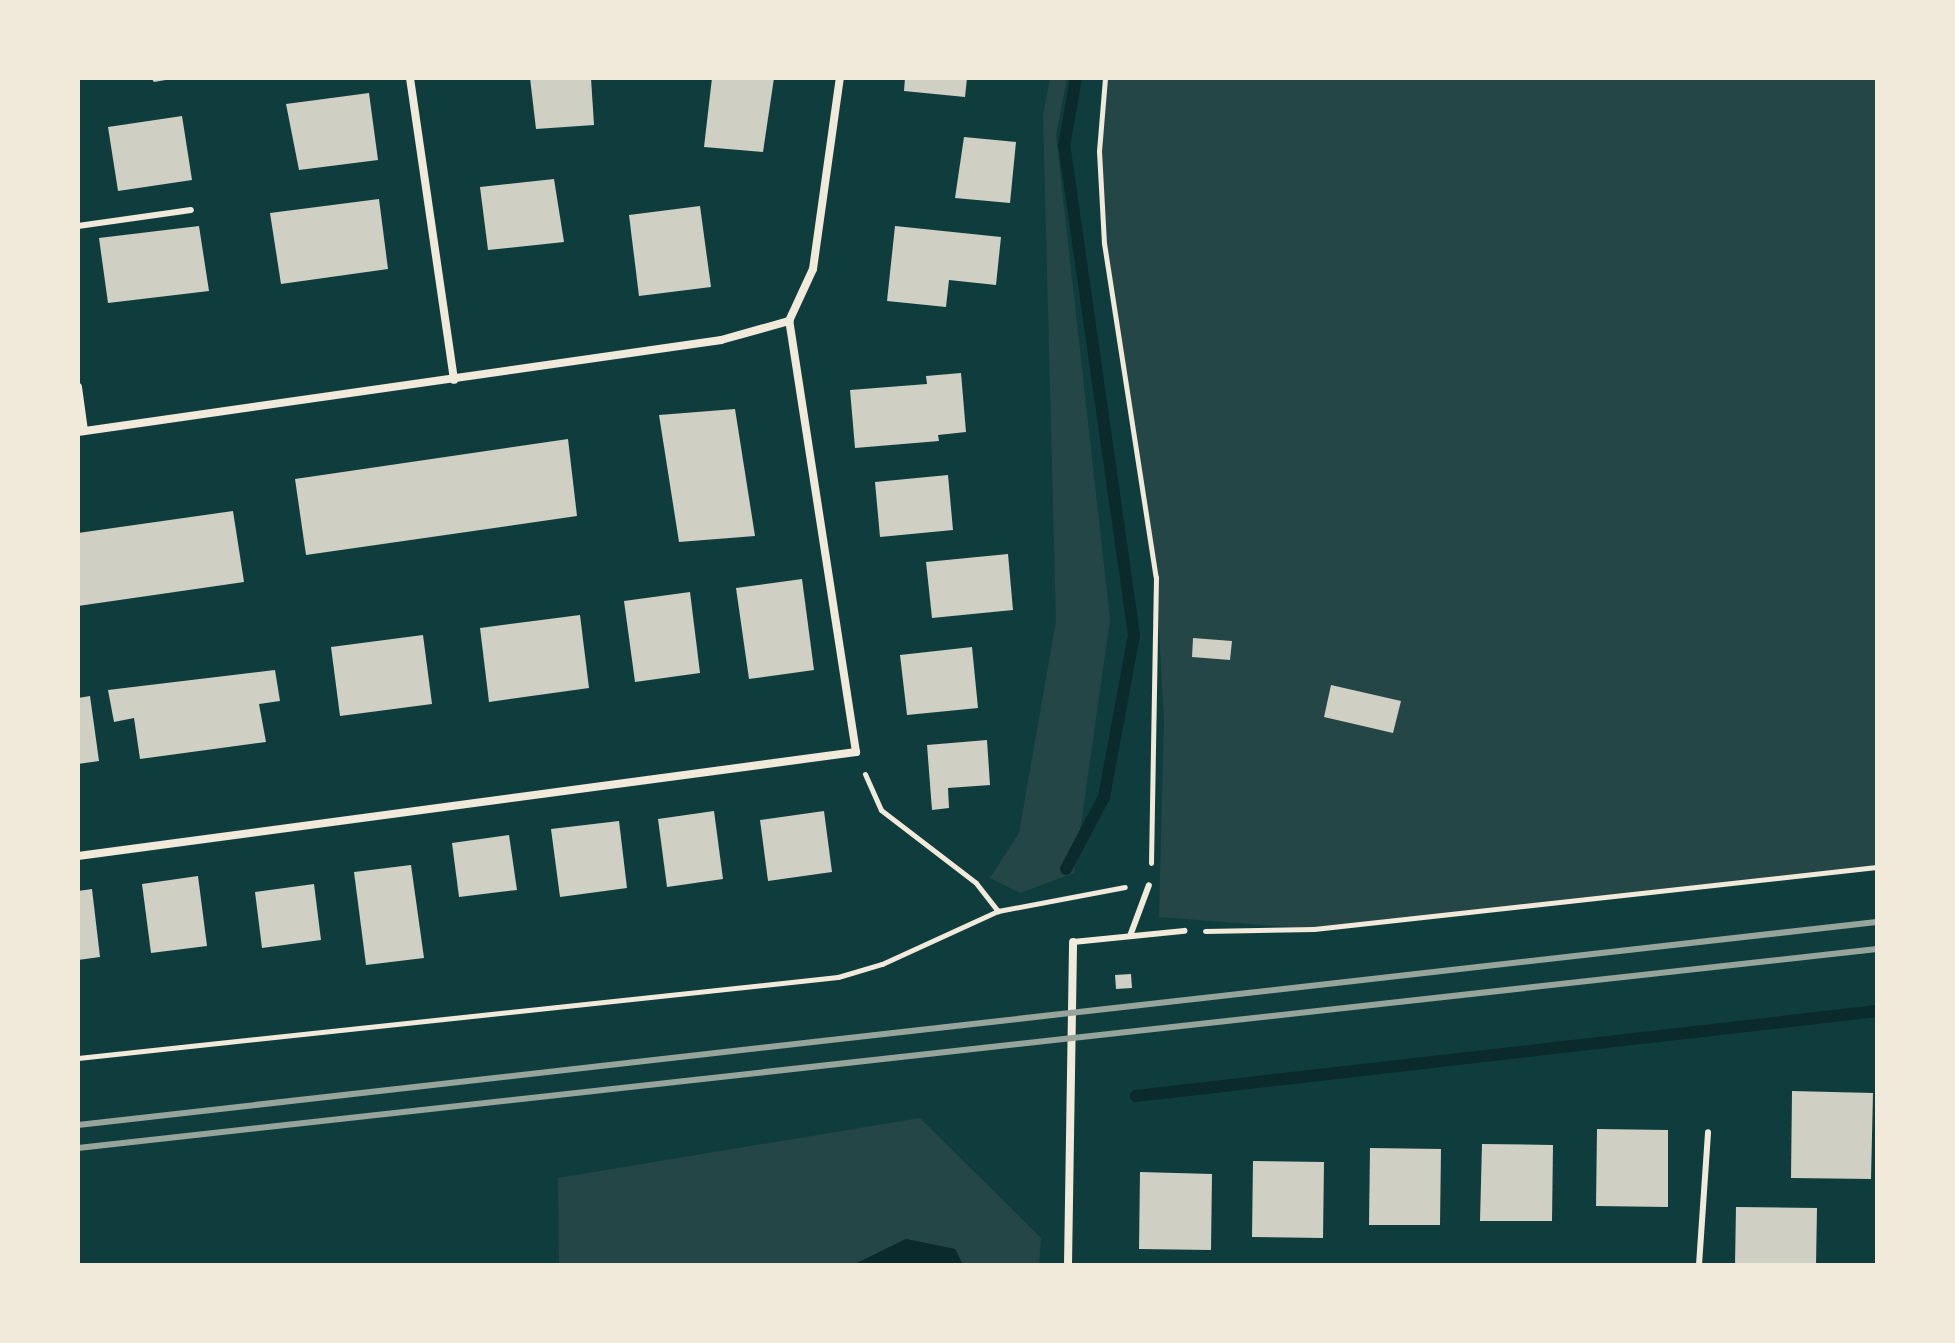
<!DOCTYPE html>
<style>
body{margin:0}
#map{position:relative;width:1955px;height:1343px;overflow:hidden;background:#0f3d3e;font-family:Lato,sans-serif}
div>[style]{position:absolute}
.green>*{inset:0;background:#244646}
.water>*{inset:0;background:#0a2a2b}
.stream>*{height:12px;margin:-6px;padding:0 6px;transform-origin:6px;border-radius:6px;background:#0a2a2b}
.building>*{inset:0;background:#cfcfc3}
.path>*{height:5px;margin:-2.5px;padding:0 2.5px;transform-origin:2.5px;border-radius:2.5px;background:#f1e9da}
.service>*{height:6px;margin:-3px;padding:0 3px;transform-origin:3px;border-radius:3px;background:#f1e9da}
.minor>*{height:8px;margin:-4px;padding:0 4px;transform-origin:4px;border-radius:4px;background:#f1e9da}
.rail>*{height:6px;margin:-3px;padding:0 3px;transform-origin:3px;border-radius:3px;background:#97a49c}
span{translate:-50% -50%;white-space:nowrap;text-align:center;line-height:1.15;-webkit-text-stroke:8px #f1e9da;paint-order:stroke}
.frame{position:absolute;inset:0;border:80px solid #f1e9da;pointer-events:none}
</style>
<div id="map">
<div class="green">
<i style="clip-path:polygon(1050px 78px,1067px 78px,1056px 135px,1110px 620px,1074px 873px,1020px 893px,990px 878px,1019px 833px,1056px 621px,1043px 115px)"></i>
<i style="clip-path:polygon(1105px 78px,1877px 78px,1877px 867px,1314px 929px,1159px 917px,1164px 721px,1156px 577px,1104px 243px,1099px 151px)"></i>
<i style="clip-path:polygon(920px 1118px,1041px 1238px,1039px 1265px,963px 1265px,955px 1249px,906px 1239px,853px 1265px,559px 1265px,558px 1178px)"></i>
</div>
<div class="water">
<i style="clip-path:polygon(906px 1239px,955px 1249px,963px 1265px,853px 1265px)"></i>
</div>
<div class="stream">
<i style="left:1066px;top:869px;width:81px;rotate:-62.2deg"></i>
<i style="left:1104px;top:797px;width:165px;rotate:-79.5deg"></i>
<i style="left:1134px;top:635px;width:494px;rotate:-98.1deg"></i>
<i style="left:1064px;top:146px;width:69px;rotate:-80deg"></i>
<i style="left:1136px;top:1096px;width:746px;rotate:-6.54deg"></i>
</div>
<div class="building">
<i style="clip-path:polygon(151px 78px,177px 78px,154px 82px)"></i>
<i style="clip-path:polygon(530px 78px,591px 78px,594px 125px,536px 129px)"></i>
<i style="clip-path:polygon(712px 78px,774px 78px,763px 152px,704px 147px)"></i>
<i style="clip-path:polygon(905px 78px,967px 78px,965px 97px,904px 91px)"></i>
<i style="clip-path:polygon(369px 93px,378px 160px,299px 170px,286px 104px)"></i>
<i style="clip-path:polygon(182px 116px,192px 180px,118px 191px,108px 127px)"></i>
<i style="clip-path:polygon(964px 137px,1016px 142px,1010px 203px,955px 198px)"></i>
<i style="clip-path:polygon(554px 179px,564px 242px,488px 250px,480px 187px)"></i>
<i style="clip-path:polygon(379px 199px,388px 269px,281px 284px,270px 213px)"></i>
<i style="clip-path:polygon(700px 206px,711px 287px,639px 296px,629px 215px)"></i>
<i style="clip-path:polygon(199px 226px,209px 291px,108px 303px,99px 238px)"></i>
<i style="clip-path:polygon(895px 226px,1001px 237px,996px 285px,949px 280px,946px 307px,887px 301px)"></i>
<i style="clip-path:polygon(961px 373px,966px 432px,938px 435px,939px 441px,855px 448px,850px 390px,927px 384px,926px 376px)"></i>
<i style="clip-path:polygon(735px 409px,755px 536px,679px 542px,659px 415px)"></i>
<i style="clip-path:polygon(568px 439px,577px 516px,306px 555px,295px 479px)"></i>
<i style="clip-path:polygon(948px 475px,953px 530px,880px 537px,875px 482px)"></i>
<i style="clip-path:polygon(233px 511px,244px 582px,78px 606px,78px 533px)"></i>
<i style="clip-path:polygon(1008px 554px,1013px 610px,932px 618px,926px 562px)"></i>
<i style="clip-path:polygon(802px 579px,814px 670px,749px 679px,736px 588px)"></i>
<i style="clip-path:polygon(690px 592px,700px 673px,635px 682px,624px 601px)"></i>
<i style="clip-path:polygon(580px 615px,589px 688px,489px 702px,480px 628px)"></i>
<i style="clip-path:polygon(423px 635px,432px 704px,340px 716px,331px 647px)"></i>
<i style="clip-path:polygon(1193px 638px,1232px 641px,1230px 660px,1192px 657px)"></i>
<i style="clip-path:polygon(972px 647px,978px 708px,907px 715px,900px 655px)"></i>
<i style="clip-path:polygon(275px 670px,280px 701px,259px 704px,266px 742px,140px 759px,134px 718px,114px 722px,108px 690px)"></i>
<i style="clip-path:polygon(1331px 685px,1401px 701px,1393px 733px,1324px 717px)"></i>
<i style="clip-path:polygon(90px 696px,99px 761px,78px 764px,78px 698px)"></i>
<i style="clip-path:polygon(987px 740px,990px 785px,948px 788px,949px 808px,932px 810px,927px 745px)"></i>
<i style="clip-path:polygon(714px 811px,723px 879px,667px 887px,658px 819px)"></i>
<i style="clip-path:polygon(824px 811px,832px 872px,768px 881px,760px 820px)"></i>
<i style="clip-path:polygon(619px 821px,627px 888px,560px 897px,551px 829px)"></i>
<i style="clip-path:polygon(509px 835px,517px 890px,459px 897px,452px 843px)"></i>
<i style="clip-path:polygon(411px 865px,424px 958px,366px 965px,354px 872px)"></i>
<i style="clip-path:polygon(198px 876px,207px 946px,151px 953px,142px 884px)"></i>
<i style="clip-path:polygon(314px 884px,321px 940px,262px 948px,255px 892px)"></i>
<i style="clip-path:polygon(92px 889px,100px 957px,78px 960px,78px 891px)"></i>
<i style="clip-path:polygon(1131px 974px,1132px 988px,1116px 989px,1115px 975px)"></i>
<i style="clip-path:polygon(1792px 1091px,1873px 1093px,1871px 1179px,1791px 1178px)"></i>
<i style="clip-path:polygon(1597px 1129px,1668px 1130px,1668px 1207px,1596px 1206px)"></i>
<i style="clip-path:polygon(1482px 1144px,1553px 1145px,1552px 1221px,1480px 1221px)"></i>
<i style="clip-path:polygon(1370px 1148px,1441px 1149px,1440px 1225px,1369px 1225px)"></i>
<i style="clip-path:polygon(1253px 1161px,1324px 1162px,1323px 1238px,1252px 1237px)"></i>
<i style="clip-path:polygon(1140px 1172px,1212px 1174px,1211px 1250px,1139px 1249px)"></i>
<i style="clip-path:polygon(1736px 1207px,1817px 1208px,1816px 1265px,1735px 1265px)"></i>
</div>
<div class="path">
<i style="left:1105px;top:78px;width:73px;rotate:94.7deg"></i>
<i style="left:1099px;top:151px;width:92px;rotate:86.9deg"></i>
<i style="left:1104px;top:243px;width:338px;rotate:81.2deg"></i>
<i style="left:1156px;top:577px;width:286px;rotate:91deg"></i>
<i style="left:865px;top:774px;width:39px;rotate:66deg"></i>
<i style="left:881px;top:810px;width:120px;rotate:37.5deg"></i>
<i style="left:976px;top:883px;width:36px;rotate:52deg"></i>
<i style="left:1205px;top:931px;width:109px;rotate:-1.1deg"></i>
<i style="left:1314px;top:929px;width:566px;rotate:-6.28deg"></i>
<i style="left:78px;top:1058px;width:764px;rotate:-6.08deg"></i>
<i style="left:838px;top:977px;width:46px;rotate:-16.5deg"></i>
<i style="left:882px;top:964px;width:128px;rotate:-24.6deg"></i>
<i style="left:998px;top:911px;width:129px;rotate:-10.7deg"></i>
</div>
<div class="service">
<i style="left:78px;top:226px;width:114px;rotate:-8.1deg"></i>
<i style="left:1130px;top:936px;width:54px;rotate:-69.6deg"></i>
<i style="left:1073px;top:942px;width:112px;rotate:-5.7deg"></i>
<i style="left:1699px;top:1265px;width:133px;rotate:-86.1deg"></i>
</div>
<div class="minor">
<i style="left:410px;top:78px;width:305px;rotate:81.7deg"></i>
<i style="left:78px;top:387px;width:44px;rotate:82.2deg"></i>
<i style="left:78px;top:432px;width:650px;rotate:-8.14deg"></i>
<i style="left:721px;top:340px;width:71px;rotate:-15.6deg"></i>
<i style="left:789px;top:321px;width:57px;rotate:-65.2deg"></i>
<i style="left:813px;top:269px;width:193px;rotate:-82deg"></i>
<i style="left:78px;top:856px;width:785px;rotate:-7.61deg"></i>
<i style="left:856px;top:752px;width:436px;rotate:-98.8deg"></i>
<i style="left:1068px;top:1265px;width:323px;rotate:-89.1deg"></i>
</div>
<div class="rail">
<i style="left:78px;top:1125px;width:1810px;rotate:-6.44deg"></i>
<i style="left:78px;top:1148px;width:1810px;rotate:-6.31deg"></i>
</div>
<div class="frame"></div>
</div>
